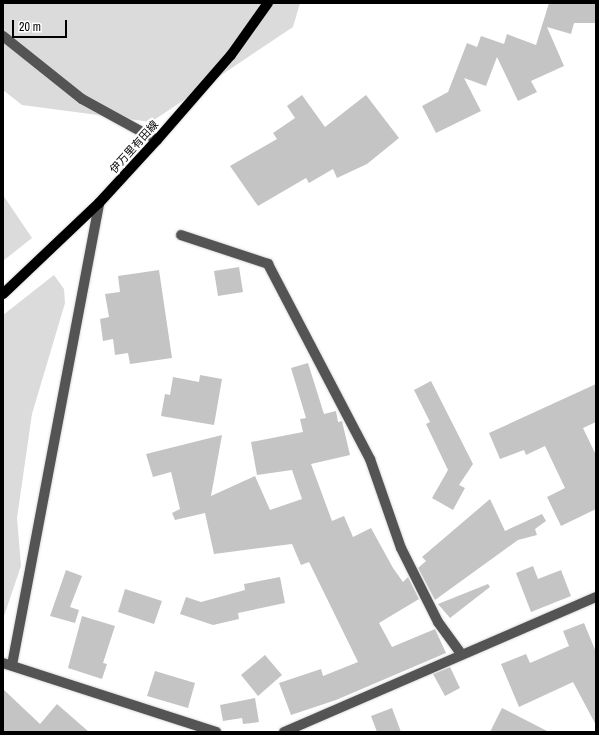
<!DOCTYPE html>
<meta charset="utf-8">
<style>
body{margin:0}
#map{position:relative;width:599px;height:735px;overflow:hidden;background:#fff;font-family:"Archivo Narrow","Noto Sans JP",sans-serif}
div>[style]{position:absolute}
.green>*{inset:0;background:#dbdbdb}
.building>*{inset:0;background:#c4c4c4}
.roads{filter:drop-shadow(0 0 1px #dbdbdb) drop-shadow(0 0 1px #dbdbdb)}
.minor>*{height:10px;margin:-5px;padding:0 5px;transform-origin:5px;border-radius:5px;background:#545454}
.major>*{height:10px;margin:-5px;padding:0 5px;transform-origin:5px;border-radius:5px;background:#000}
span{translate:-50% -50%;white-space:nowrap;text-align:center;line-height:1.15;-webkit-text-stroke:4px #fff;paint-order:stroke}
.street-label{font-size:11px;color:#000}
.frame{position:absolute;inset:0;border:4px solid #000;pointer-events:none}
.scale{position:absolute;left:12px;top:20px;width:55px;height:18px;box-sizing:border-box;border:2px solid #000;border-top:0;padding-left:5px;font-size:12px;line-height:14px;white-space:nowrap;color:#000;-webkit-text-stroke:3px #fff;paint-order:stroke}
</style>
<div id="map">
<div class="green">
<i style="clip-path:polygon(3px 3px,300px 3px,293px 27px,151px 122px,22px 105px,3px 90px)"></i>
<i style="clip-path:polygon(3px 195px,32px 238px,3px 261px)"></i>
<i style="clip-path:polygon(54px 275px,64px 289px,65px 303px,32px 414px,17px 518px,21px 566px,3px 619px,3px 315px)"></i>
</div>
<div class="building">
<i style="clip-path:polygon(549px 3px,596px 3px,596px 23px,574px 23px,571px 34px,547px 27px,564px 66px,531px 81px,537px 92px,518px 101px,497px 57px,486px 86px,464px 78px,481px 111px,436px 133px,422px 106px,448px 92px,467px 43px,477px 47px,481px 36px,504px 44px,507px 34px,536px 45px)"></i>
<i style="clip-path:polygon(302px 95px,325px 127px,366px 95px,399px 138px,367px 164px,337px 178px,333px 169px,309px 183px,306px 178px,258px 206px,230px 166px,277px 139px,273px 133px,295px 118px,287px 106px)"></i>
<i style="clip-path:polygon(239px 267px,243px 292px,218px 296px,214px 271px)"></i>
<i style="clip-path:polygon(159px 270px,172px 358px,130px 364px,128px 353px,115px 355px,113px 339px,103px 341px,100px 319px,109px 317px,105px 294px,120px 292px,118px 276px)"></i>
<i style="clip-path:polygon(308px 363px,324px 414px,336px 411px,338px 422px,342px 421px,350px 455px,311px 464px,332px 521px,344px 516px,353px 537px,371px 528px,393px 568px,403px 582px,408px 577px,419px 599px,379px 623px,392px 647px,435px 629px,446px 653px,336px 700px,291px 715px,279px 683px,321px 669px,323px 676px,358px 662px,309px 562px,301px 565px,292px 544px,214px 554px,205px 513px,175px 520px,172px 513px,180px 509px,171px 472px,153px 477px,146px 454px,222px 435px,211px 496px,255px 476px,270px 510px,302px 499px,292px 470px,257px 475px,251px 442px,303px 432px,300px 419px,306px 418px,291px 368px)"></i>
<i style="clip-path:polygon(200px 375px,222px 379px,214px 425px,161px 416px,165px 394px,170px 395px,173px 377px,199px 382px)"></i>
<i style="clip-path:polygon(431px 381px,473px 464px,459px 485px,465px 488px,453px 510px,432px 498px,448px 470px,426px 424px,430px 422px,414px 390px)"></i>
<i style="clip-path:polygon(596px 384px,596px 422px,583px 428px,596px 455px,596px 509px,561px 526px,547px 497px,565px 488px,545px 446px,526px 455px,524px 450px,500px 459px,489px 433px)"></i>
<i style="clip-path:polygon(490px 499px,505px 531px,542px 514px,546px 521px,535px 529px,537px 535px,518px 540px,435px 600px,418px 568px,426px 561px,422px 557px)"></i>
<i style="clip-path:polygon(533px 566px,538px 579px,561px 570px,571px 596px,531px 612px,516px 573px)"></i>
<i style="clip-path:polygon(66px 570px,82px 576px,70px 607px,79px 610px,75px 623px,50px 616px)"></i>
<i style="clip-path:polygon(280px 577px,285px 603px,238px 613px,239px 619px,213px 625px,180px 614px,186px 597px,201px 602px,245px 590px,244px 584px)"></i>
<i style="clip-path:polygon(488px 584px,490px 587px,450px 618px,438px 604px)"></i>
<i style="clip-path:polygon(125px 589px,162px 601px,154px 624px,118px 612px)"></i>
<i style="clip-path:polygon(82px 616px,115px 626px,103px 663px,107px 664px,102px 679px,68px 668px)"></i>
<i style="clip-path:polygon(584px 623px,596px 652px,596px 725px,573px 682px,519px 707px,501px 664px,526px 654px,530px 663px,569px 646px,563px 631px)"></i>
<i style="clip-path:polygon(265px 655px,282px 675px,258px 696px,241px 675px)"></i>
<i style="clip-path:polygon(450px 667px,460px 688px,445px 696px,433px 674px)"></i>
<i style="clip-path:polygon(155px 671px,195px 683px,188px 708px,147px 696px)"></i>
<i style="clip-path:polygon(3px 689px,40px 724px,57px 704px,89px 732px,3px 732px)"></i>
<i style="clip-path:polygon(255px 698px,259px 722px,243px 724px,242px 718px,223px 721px,220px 705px)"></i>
<i style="clip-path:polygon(392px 708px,401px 732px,377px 732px,371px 716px)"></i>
<i style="clip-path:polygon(502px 708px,549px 732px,490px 732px)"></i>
</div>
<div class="roads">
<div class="minor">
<i style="left:3px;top:36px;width:101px;rotate:38.6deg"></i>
<i style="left:82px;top:99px;width:85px;rotate:28.7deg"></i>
<i style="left:181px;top:235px;width:92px;rotate:18.4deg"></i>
<i style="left:268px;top:264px;width:220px;rotate:62.4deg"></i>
<i style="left:370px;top:459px;width:94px;rotate:70.8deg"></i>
<i style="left:401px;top:548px;width:83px;rotate:63.4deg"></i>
<i style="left:438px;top:622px;width:39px;rotate:54deg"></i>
<i style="left:3px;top:663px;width:224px;rotate:17.9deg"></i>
<i style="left:12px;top:665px;width:470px;rotate:-79.3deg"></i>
<i style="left:284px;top:732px;width:340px;rotate:-23.4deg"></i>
</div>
<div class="major">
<i style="left:3px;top:294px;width:132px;rotate:-43.5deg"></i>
<i style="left:99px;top:203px;width:86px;rotate:-47.4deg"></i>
<i style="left:157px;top:140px;width:113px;rotate:-49deg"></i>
<i style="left:231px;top:55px;width:64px;rotate:-54.6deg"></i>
</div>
</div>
<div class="street-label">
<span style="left:134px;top:147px;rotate:-48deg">伊万里有田線</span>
</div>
<div class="frame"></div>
<div class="scale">20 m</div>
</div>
